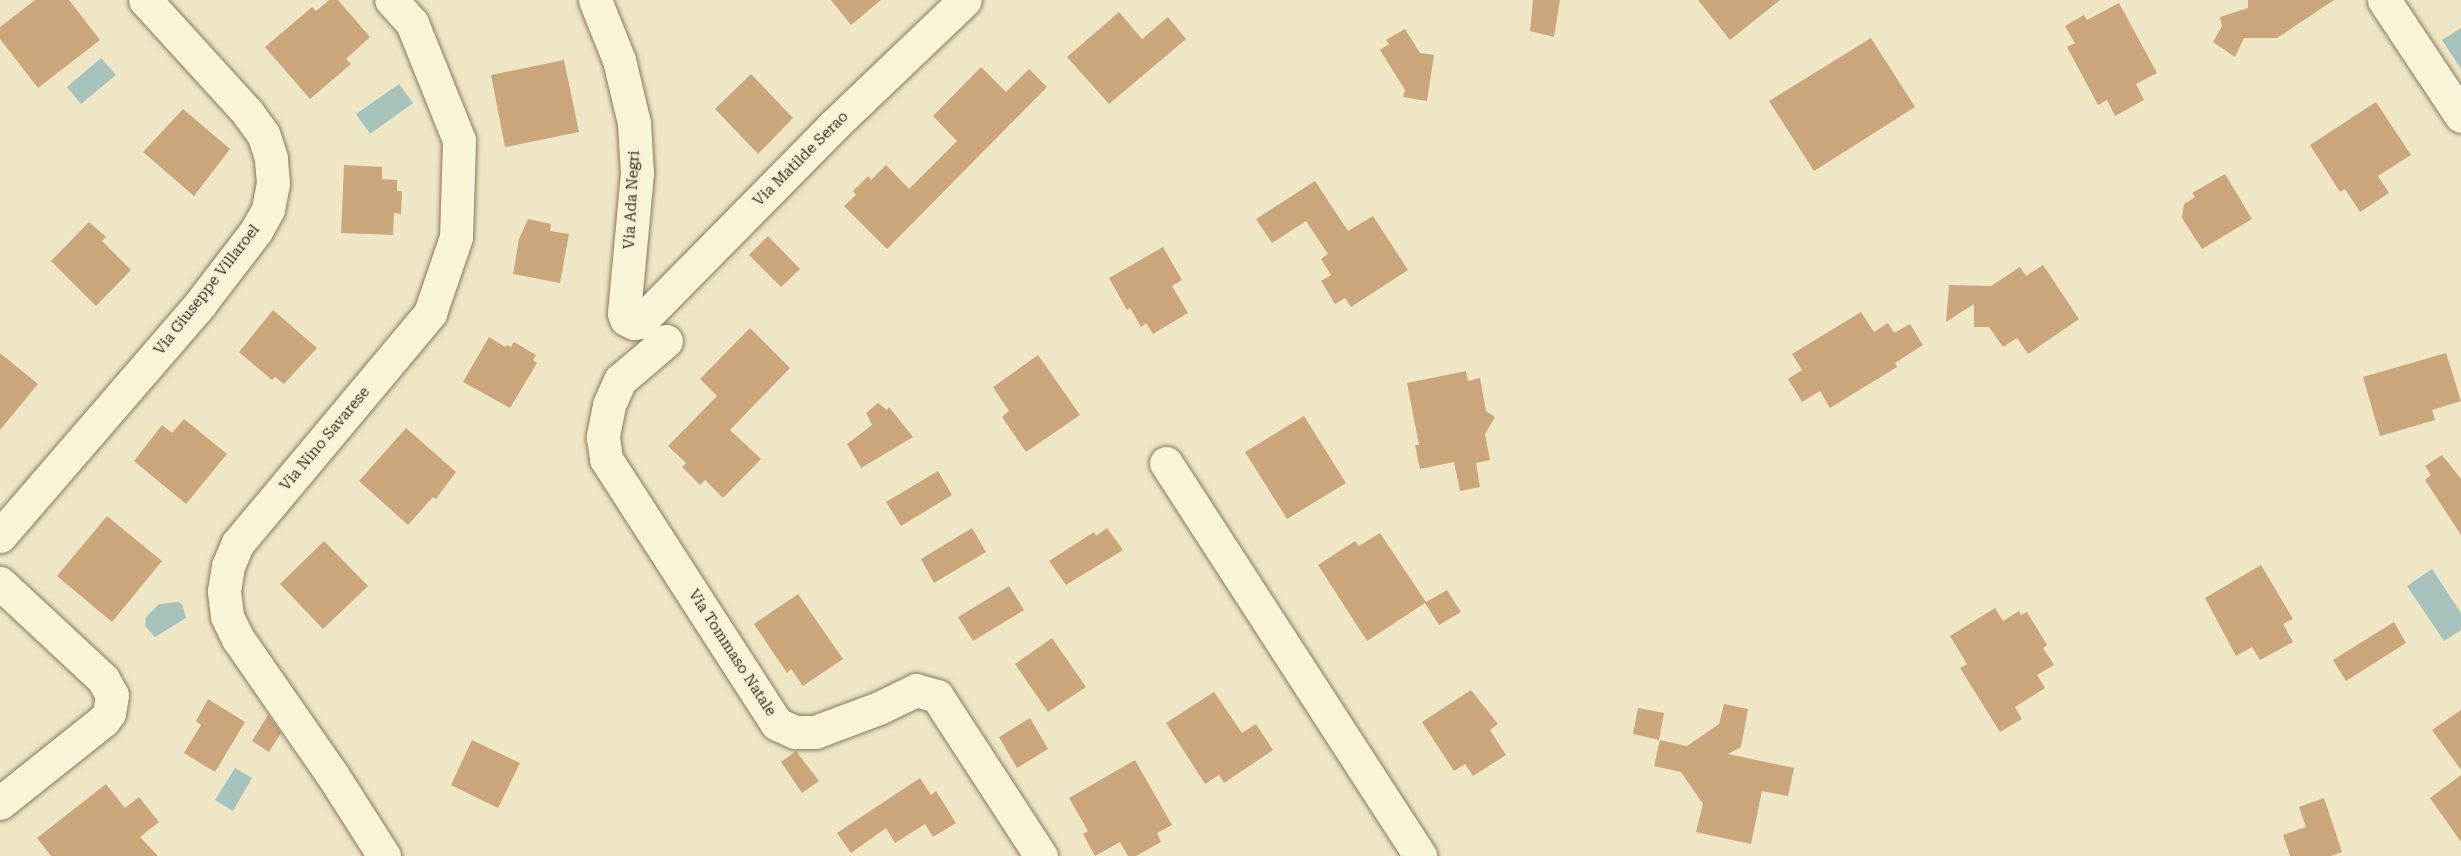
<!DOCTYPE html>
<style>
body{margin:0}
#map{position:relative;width:2461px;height:856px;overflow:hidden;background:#eee6c5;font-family:"Roboto Serif",serif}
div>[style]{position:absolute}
.water>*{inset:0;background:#a7c1bc}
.building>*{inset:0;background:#cca67b}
.roads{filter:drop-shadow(0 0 2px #89795b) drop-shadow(0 0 2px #89795b)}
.minor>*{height:33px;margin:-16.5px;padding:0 16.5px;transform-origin:16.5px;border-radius:16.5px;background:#f9f3d8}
span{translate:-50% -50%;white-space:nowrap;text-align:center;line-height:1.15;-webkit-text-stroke:4.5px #f5f0d5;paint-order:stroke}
.street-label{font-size:15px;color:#392f1f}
</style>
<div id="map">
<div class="water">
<i style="clip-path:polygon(2461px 28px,2461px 69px,2442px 40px)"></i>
<i style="clip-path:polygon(101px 58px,116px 75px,81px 104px,67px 87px)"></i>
<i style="clip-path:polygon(399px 84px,413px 103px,370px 134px,356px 114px)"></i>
<i style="clip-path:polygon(2432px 569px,2461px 613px,2461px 630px,2444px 641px,2407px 586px)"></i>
<i style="clip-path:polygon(178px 602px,182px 604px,186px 618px,155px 637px,145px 626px,146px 617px,159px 604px)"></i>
<i style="clip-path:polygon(235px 768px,252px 778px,233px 811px,215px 800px)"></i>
</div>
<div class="building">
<i style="clip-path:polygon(35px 0,69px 0,100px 40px,38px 88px,0 39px,0 27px)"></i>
<i style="clip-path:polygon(329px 0,338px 0,370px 37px,346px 59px,351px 64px,310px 99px,265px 47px,312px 7px,316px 11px)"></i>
<i style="clip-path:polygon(831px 0,881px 0,851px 25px)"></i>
<i style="clip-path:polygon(1533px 0,1560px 0,1554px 37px,1530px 31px)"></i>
<i style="clip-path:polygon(1698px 0,1780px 0,1730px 40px)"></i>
<i style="clip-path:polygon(2248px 0,2334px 0,2277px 38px,2244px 38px,2235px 57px,2213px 42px,2222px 26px,2220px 17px,2248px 8px)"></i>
<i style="clip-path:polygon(2119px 3px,2157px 73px,2136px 84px,2144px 100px,2115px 116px,2107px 100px,2098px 105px,2067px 47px,2075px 43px,2065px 26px,2084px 15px,2087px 20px)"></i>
<i style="clip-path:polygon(1119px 12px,1142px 39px,1168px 17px,1186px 39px,1109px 104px,1067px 57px)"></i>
<i style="clip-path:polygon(1405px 29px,1420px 53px,1434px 55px,1427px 101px,1403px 97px,1405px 90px,1380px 50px,1389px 44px,1386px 40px)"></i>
<i style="clip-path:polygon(1871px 38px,1915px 107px,1814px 171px,1769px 101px)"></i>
<i style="clip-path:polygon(564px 60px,579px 132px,505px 147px,491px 75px)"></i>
<i style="clip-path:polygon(981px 67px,1006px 92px,1029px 69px,1047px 87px,887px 249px,844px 206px,856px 195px,853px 191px,868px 176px,871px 180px,886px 165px,909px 189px,957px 141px,933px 116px)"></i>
<i style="clip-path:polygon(751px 74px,793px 118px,758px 154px,715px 109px)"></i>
<i style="clip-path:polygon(2376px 102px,2411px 155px,2378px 176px,2389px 193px,2360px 212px,2345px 189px,2340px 192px,2310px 145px)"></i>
<i style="clip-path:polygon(183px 109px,230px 149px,194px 196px,143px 152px)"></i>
<i style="clip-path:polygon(344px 165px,382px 167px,382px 179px,397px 180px,397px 191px,402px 191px,401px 214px,394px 213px,393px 235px,341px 233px)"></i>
<i style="clip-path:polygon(2225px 174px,2252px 219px,2202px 249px,2182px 218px,2184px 204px,2195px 197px,2192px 193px)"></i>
<i style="clip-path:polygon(1315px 181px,1348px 231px,1373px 216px,1408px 270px,1351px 307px,1345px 298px,1335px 304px,1321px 281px,1331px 275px,1321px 259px,1328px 254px,1306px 221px,1272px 243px,1256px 219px)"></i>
<i style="clip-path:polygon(528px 219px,551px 224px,550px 231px,569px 234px,560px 283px,513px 274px,519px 239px)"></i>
<i style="clip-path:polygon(89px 222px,106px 237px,102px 241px,131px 270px,96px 306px,51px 261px)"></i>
<i style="clip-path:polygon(768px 236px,800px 269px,781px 287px,749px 255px)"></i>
<i style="clip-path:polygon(1163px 247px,1182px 280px,1172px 286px,1188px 313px,1153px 334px,1146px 323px,1141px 327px,1130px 308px,1127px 310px,1109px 278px)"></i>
<i style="clip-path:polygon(2043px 265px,2079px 319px,2028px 354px,2017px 338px,2003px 347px,1989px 327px,1974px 327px,1974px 304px,1946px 322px,1949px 285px,1991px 286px,2020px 267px,2026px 276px)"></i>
<i style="clip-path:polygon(273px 310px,317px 348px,284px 384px,275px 377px,272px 380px,239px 352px)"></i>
<i style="clip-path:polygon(1861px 312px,1874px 332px,1888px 323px,1894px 333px,1910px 324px,1923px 345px,1895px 363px,1897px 367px,1830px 408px,1820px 391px,1802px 402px,1788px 379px,1802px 370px,1792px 354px)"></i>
<i style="clip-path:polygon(750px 328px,790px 368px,730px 430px,761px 459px,723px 498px,705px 480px,700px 485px,682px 467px,686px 463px,668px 446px,717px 396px,700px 379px)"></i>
<i style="clip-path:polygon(489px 337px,505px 347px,507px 345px,511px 347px,514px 342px,536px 355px,533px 360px,537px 363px,510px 408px,463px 382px)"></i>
<i style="clip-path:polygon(0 353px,38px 384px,0 430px)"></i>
<i style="clip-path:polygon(2446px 353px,2461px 401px,2432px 410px,2435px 420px,2380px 436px,2363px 377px)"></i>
<i style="clip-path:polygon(1038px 355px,1080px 415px,1026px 452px,1002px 417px,1009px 411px,993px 387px)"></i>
<i style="clip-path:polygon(1466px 371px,1468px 381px,1480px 378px,1486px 411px,1495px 417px,1485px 434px,1490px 460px,1476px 463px,1480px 487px,1460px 491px,1454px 462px,1420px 469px,1415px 445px,1419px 445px,1407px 383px)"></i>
<i style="clip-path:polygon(878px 403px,887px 410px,889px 407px,913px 437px,861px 468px,847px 444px,872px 425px,866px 413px)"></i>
<i style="clip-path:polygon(1304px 416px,1346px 483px,1287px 519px,1245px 452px)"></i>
<i style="clip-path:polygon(184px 419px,227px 454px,186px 504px,134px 461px,162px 425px,172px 433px)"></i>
<i style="clip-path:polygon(406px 428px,456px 472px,436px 499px,433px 497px,408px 525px,359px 481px)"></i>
<i style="clip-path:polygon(2442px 455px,2461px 479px,2461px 535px,2425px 480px,2431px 475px,2425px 466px)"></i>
<i style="clip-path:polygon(938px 471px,952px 495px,901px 526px,886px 502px)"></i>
<i style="clip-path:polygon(107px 516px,162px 561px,112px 622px,57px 576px)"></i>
<i style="clip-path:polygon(972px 528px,986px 552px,934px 583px,921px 559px)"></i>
<i style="clip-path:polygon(1107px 528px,1123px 550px,1066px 585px,1049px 561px,1094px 532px,1096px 536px)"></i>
<i style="clip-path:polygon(1380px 533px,1426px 602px,1447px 590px,1461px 612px,1439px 625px,1425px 603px,1367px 641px,1318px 565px,1355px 541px,1359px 546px)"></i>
<i style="clip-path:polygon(324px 541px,368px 586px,323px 629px,280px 584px)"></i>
<i style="clip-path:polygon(2261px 565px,2293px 619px,2283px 624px,2293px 642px,2260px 660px,2252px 647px,2236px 656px,2205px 598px)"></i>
<i style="clip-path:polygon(1009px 586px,1024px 610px,973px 641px,958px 617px)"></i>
<i style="clip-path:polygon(798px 594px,843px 659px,803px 686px,791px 669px,787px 673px,754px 624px)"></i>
<i style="clip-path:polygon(1995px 608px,2003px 621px,2019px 611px,2021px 615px,2027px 612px,2047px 645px,2043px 648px,2054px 665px,2037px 675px,2045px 688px,2015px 707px,2022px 719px,2000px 732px,1960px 668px,1967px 664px,1950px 636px)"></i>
<i style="clip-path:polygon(2394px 622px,2406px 643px,2346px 681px,2333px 660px)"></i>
<i style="clip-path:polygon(1052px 638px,1086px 687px,1048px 712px,1015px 664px)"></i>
<i style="clip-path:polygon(1471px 690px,1498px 724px,1490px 730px,1506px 755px,1473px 776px,1465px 764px,1454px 771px,1422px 722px)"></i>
<i style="clip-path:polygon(1214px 692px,1242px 733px,1256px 724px,1273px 750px,1224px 783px,1219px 775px,1205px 784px,1166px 723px)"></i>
<i style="clip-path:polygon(208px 699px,245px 722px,215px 772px,184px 753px,201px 725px,196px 721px)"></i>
<i style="clip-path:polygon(1724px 704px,1748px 709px,1741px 747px,1728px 754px,1794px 768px,1788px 796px,1762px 791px,1751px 844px,1696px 832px,1703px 804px,1681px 772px,1654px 766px,1660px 740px,1687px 746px,1719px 724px)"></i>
<i style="clip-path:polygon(1638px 708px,1664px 713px,1659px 740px,1633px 734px)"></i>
<i style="clip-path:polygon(2461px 710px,2461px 770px,2432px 730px)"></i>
<i style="clip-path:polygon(268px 715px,281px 733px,269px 752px,252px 741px)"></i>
<i style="clip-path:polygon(1030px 718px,1048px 749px,1017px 768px,999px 737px)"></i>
<i style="clip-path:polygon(472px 740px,520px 763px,498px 808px,451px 785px)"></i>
<i style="clip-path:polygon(796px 751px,819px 781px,802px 793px,781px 762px)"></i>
<i style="clip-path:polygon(1135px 760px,1172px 825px,1157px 833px,1161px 842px,1136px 856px,1128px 856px,1120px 842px,1095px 856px,1083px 834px,1088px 831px,1069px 798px)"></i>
<i style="clip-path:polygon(2461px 775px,2461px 842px,2430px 798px)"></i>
<i style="clip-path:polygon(920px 778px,931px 795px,936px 791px,956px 823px,933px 837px,925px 824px,895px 843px,886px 828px,851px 853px,837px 833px)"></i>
<i style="clip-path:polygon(106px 784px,125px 808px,139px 797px,159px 822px,140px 837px,158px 856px,51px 856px,37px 838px)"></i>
<i style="clip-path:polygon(2324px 798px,2342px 852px,2331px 856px,2290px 856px,2283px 835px,2306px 827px,2299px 807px)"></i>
</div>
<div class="roads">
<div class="minor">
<i style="left:595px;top:0;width:65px;rotate:68.2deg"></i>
<i style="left:619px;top:60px;width:65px;rotate:76.6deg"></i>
<i style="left:634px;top:123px;width:50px;rotate:86.6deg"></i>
<i style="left:637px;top:173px;width:141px;rotate:95.3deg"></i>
<i style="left:624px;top:313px;width:6px;rotate:72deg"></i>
<i style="left:626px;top:319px;width:9px;rotate:27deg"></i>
<i style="left:634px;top:323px;width:6px;rotate:-9deg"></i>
<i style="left:640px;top:322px;width:275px;rotate:-45.4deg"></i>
<i style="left:833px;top:126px;width:182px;rotate:-43.7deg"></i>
<i style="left:2384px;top:0;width:139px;rotate:56.4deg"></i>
<i style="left:666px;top:341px;width:60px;rotate:139.7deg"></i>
<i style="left:620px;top:380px;width:27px;rotate:114deg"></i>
<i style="left:609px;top:405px;width:33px;rotate:101deg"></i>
<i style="left:603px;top:437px;width:22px;rotate:82deg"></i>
<i style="left:606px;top:459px;width:315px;rotate:57.2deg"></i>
<i style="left:777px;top:724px;width:20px;rotate:24deg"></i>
<i style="left:795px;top:732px;width:20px"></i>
<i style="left:815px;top:732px;width:68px;rotate:-20.6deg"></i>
<i style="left:879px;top:708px;width:41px;rotate:-25.9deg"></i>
<i style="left:916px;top:690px;width:22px;rotate:16deg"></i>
<i style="left:937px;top:696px;width:191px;rotate:57deg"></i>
<i style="left:1166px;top:463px;width:468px;rotate:57.1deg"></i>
<i style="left:0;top:536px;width:306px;rotate:-49.2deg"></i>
<i style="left:200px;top:304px;width:92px;rotate:-52.5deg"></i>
<i style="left:256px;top:231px;width:25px;rotate:-61deg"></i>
<i style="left:268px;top:209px;width:26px;rotate:-79deg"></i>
<i style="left:273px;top:183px;width:25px;rotate:-95deg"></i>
<i style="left:271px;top:158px;width:25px;rotate:-108deg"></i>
<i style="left:263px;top:134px;width:26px;rotate:-126deg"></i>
<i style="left:248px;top:113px;width:153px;rotate:-132.3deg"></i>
<i style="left:0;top:583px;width:141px;rotate:43deg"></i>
<i style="left:103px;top:679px;width:18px;rotate:61deg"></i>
<i style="left:112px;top:695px;width:18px;rotate:99deg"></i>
<i style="left:109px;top:713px;width:9px;rotate:126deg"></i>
<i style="left:104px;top:720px;width:133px;rotate:141.4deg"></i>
<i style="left:384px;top:856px;width:95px;rotate:-122.5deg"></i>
<i style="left:333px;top:776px;width:167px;rotate:-124.7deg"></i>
<i style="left:238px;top:639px;width:25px;rotate:-116deg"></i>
<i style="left:227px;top:616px;width:25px;rotate:-97deg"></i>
<i style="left:224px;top:591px;width:25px;rotate:-81deg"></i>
<i style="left:228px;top:566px;width:25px;rotate:-67deg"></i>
<i style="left:238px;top:543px;width:300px;rotate:-50.1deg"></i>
<i style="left:430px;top:313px;width:80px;rotate:-71.1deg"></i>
<i style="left:456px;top:237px;width:97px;rotate:-88.2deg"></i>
<i style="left:459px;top:140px;width:126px;rotate:-111.9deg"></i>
<i style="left:412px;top:23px;width:31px;rotate:-132deg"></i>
</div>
</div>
<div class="street-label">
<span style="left:801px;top:159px;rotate:-45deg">Via Matilde Serao</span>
<span style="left:632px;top:200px;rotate:-87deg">Via Ada Negri</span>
<span style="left:207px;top:290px;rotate:-52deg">Via Giuseppe Villaroel</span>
<span style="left:325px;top:439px;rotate:-50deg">Via Nino Savarese</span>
<span style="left:732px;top:653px;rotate:57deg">Via Tommaso Natale</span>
</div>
</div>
